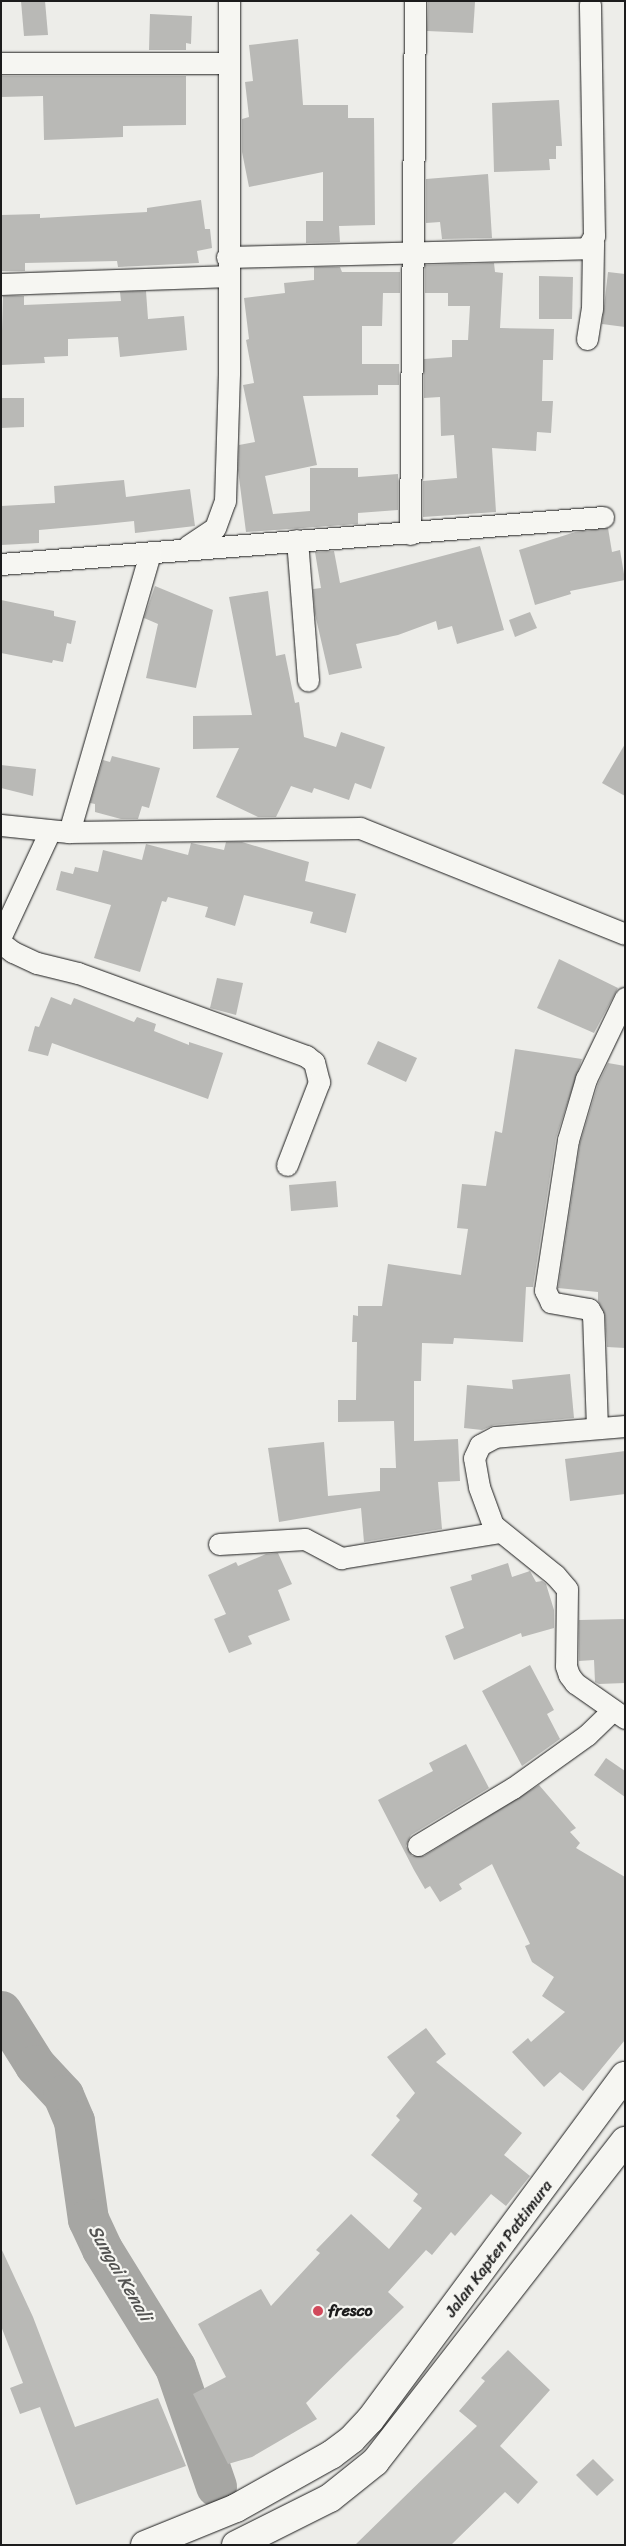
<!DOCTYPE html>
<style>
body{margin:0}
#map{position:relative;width:626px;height:2546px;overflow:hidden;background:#edede9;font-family:Sriracha,sans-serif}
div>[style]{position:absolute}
.river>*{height:41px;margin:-20.5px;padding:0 20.5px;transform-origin:20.5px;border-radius:20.5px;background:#a6a6a3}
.building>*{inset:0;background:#b9b9b6}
.roads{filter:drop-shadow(0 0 1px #1c1c1c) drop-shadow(0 0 1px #1c1c1c)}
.street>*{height:21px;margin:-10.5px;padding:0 10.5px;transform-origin:10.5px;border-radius:10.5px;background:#f6f6f2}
.primary>*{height:28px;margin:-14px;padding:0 14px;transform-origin:14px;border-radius:14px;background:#f6f6f2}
.dots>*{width:14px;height:14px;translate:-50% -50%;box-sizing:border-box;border:2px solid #f6f6f2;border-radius:50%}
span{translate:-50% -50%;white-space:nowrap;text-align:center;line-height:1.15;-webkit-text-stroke:4.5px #f6f6f2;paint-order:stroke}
.street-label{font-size:16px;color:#1c1c1c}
.poi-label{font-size:16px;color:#1c1c1c;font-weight:700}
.left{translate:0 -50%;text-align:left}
.water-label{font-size:18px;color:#535352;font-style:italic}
.frame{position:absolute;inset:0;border:2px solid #1c1c1c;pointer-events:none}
</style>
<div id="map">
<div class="river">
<i style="left:1px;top:2011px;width:64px;rotate:57.8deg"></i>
<i style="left:35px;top:2065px;width:41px;rotate:47deg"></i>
<i style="left:63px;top:2095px;width:28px;rotate:67deg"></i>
<i style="left:74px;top:2121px;width:99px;rotate:81.9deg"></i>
<i style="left:88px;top:2219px;width:33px;rotate:65deg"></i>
<i style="left:102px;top:2249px;width:139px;rotate:58.3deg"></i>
<i style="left:175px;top:2367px;width:126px;rotate:71deg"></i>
</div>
<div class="building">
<i style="clip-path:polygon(21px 1px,45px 1px,48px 35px,24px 36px)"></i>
<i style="clip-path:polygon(428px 1px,475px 2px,473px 33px,427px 31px)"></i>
<i style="clip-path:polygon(150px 14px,192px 16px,191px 44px,186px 43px,186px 50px,149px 50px)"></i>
<i style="clip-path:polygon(298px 39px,303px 105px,348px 105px,348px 118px,374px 118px,375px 225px,339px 226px,340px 242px,306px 243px,306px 221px,323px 221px,323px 172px,249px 187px,242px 152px,242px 119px,249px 117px,245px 82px,253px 81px,249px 45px)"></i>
<i style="clip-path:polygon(1px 76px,186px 76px,186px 125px,123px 126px,123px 137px,44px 140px,43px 96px,1px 97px)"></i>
<i style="clip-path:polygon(559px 100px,562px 146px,556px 146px,556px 159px,549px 159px,550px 170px,494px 172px,492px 103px)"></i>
<i style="clip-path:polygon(488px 174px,492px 238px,442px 239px,440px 222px,426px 223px,426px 179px)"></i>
<i style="clip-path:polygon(201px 200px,205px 229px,210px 229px,212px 248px,197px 251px,199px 263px,118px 267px,117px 261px,25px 263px,25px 271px,2px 271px,1px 215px,40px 214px,40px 218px,147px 212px,147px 208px)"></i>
<i style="clip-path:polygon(494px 263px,495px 272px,503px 273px,500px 328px,554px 329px,553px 360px,543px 360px,542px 401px,553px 401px,551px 433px,537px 432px,536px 451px,492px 448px,496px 512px,423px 517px,423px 481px,457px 478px,454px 435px,441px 436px,440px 397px,424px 398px,424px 359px,452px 357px,452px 340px,468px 340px,470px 306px,448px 306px,448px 293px,425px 293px,425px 265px)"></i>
<i style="clip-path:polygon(314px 267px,340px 267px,342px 272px,400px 272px,400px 293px,383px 293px,382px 326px,362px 326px,362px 364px,399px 364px,399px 385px,378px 385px,378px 395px,303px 396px,317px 465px,265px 476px,273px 514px,310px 511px,310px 468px,358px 468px,358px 477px,398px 474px,398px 510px,358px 513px,358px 524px,246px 532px,238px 470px,239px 445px,255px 442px,243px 385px,254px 383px,246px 340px,249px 339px,244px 298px,285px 293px,284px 283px,314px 280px)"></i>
<i style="clip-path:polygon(608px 272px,625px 274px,625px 327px,602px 324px)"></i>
<i style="clip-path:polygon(539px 276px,573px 277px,572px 319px,539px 319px)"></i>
<i style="clip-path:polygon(146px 291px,148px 319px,184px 316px,187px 350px,120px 357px,118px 337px,68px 339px,68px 356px,44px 357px,45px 363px,1px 365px,3px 296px,24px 296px,24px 305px,121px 301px,120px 292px)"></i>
<i style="clip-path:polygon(1px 398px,24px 398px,24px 427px,1px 428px)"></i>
<i style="clip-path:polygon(124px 480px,126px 497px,190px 489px,195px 526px,135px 533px,134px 521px,96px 525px,39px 530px,39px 543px,1px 545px,1px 506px,55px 503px,54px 486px)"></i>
<i style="clip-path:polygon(608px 528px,612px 552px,620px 550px,625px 580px,570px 591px,571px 594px,535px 605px,519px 550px,575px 532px)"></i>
<i style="clip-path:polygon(480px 546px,504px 630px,457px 644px,452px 626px,438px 630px,436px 621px,398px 635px,356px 644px,362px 668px,329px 675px,315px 614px,313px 589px,321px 588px,315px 552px,334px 551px,340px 583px)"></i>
<i style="clip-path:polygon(155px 586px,213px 610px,196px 688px,146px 678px,158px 624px,144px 618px)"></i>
<i style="clip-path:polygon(268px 591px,276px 656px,285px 654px,295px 703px,299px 702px,304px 737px,336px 747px,341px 732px,385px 747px,371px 789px,355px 783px,349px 800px,314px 788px,312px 793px,291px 786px,276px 817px,258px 817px,216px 797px,239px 748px,193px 749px,193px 716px,252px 715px,229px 597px)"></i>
<i style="clip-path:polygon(1px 600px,54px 611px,54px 616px,76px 621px,71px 644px,67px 643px,63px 662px,53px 660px,52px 663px,1px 653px)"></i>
<i style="clip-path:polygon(530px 612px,537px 628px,515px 637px,509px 620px)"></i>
<i style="clip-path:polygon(625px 744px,625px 796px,602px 783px)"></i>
<i style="clip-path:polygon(112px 756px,160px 768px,149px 808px,142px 806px,138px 819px,121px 819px,95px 812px,95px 804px,90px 803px,103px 760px,110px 762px)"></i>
<i style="clip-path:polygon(1px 765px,36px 769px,33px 796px,1px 788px)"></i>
<i style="clip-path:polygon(226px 842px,242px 842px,309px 862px,305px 881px,356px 894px,346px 933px,310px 923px,313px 912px,244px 895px,235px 926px,205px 917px,208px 907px,168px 897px,166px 902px,162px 901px,140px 972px,94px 958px,111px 905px,56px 890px,61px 871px,73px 874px,75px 867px,98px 872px,103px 850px,142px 860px,146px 844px,188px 855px,191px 843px,224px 850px)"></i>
<i style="clip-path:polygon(559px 959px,618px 988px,594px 1033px,537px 1008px)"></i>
<i style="clip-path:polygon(217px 978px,243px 983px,236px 1015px,210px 1008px)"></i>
<i style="clip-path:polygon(51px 997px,71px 1005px,74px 998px,134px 1022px,137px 1017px,156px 1024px,154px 1031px,189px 1045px,189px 1042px,223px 1053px,208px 1099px,52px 1043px,48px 1056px,28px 1051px,35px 1026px,39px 1027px)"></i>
<i style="clip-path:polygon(378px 1041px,417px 1058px,406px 1082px,367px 1064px)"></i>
<i style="clip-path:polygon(515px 1049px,582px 1059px,556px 1138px,533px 1287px,526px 1287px,523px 1342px,454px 1338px,453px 1344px,422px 1343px,421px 1381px,414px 1381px,414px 1441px,458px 1439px,460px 1481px,438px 1482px,442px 1529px,364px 1542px,361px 1508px,279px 1522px,268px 1448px,324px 1442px,328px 1496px,380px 1491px,380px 1468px,396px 1468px,394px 1421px,338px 1422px,338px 1400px,356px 1400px,357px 1342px,352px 1342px,353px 1315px,358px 1316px,358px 1306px,382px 1306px,388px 1264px,461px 1275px,468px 1229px,457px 1228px,462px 1184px,486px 1186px,495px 1131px,502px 1133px)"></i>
<i style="clip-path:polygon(608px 1063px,625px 1066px,625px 1348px,607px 1347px,605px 1315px,598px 1301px,598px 1292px,558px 1288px,580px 1143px,598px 1084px)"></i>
<i style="clip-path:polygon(336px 1181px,338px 1207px,291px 1211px,289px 1185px)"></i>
<i style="clip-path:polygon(570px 1374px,574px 1418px,494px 1425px,482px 1430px,464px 1428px,467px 1385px,513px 1389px,512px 1380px)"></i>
<i style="clip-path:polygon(625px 1451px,625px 1494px,570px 1501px,565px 1459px)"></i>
<i style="clip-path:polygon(278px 1553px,292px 1584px,278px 1590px,290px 1620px,248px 1636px,252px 1644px,229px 1653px,214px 1619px,226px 1614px,208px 1575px,236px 1562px,238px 1566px,266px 1554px)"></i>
<i style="clip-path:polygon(508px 1563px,512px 1577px,530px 1571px,536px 1582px,542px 1581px,546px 1584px,554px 1610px,554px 1628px,522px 1637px,521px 1633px,454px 1660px,445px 1636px,464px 1628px,450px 1587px,472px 1580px,471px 1575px)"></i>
<i style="clip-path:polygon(625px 1619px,625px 1683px,599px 1684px,595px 1682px,594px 1660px,579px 1661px,579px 1620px)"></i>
<i style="clip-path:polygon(530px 1665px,554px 1710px,547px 1714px,560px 1739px,522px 1766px,482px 1691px)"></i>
<i style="clip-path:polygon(466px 1744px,489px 1788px,411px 1835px,406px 1846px,412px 1856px,424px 1856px,539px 1785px,576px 1828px,570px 1832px,580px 1843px,576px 1848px,625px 1877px,625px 2040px,583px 2091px,560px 2072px,544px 2087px,512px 2052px,528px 2038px,531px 2042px,565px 2012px,542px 1996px,554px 1977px,532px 1962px,525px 1946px,530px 1944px,492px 1864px,459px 1884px,462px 1889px,440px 1902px,430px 1886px,425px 1889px,414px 1870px,378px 1800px,433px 1771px,429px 1763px)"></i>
<i style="clip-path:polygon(606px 1758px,625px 1771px,625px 1797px,594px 1775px)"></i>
<i style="clip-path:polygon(426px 2028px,446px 2054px,436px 2062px,522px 2133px,504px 2155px,530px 2176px,506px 2206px,491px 2194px,455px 2236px,451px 2232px,432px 2255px,426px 2250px,388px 2292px,404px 2307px,306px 2403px,317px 2419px,252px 2457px,228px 2464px,193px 2394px,226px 2377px,198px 2324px,261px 2289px,271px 2306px,320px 2253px,316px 2250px,351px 2214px,389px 2249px,422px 2208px,413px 2201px,418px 2194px,371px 2155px,400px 2120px,396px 2116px,415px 2093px,387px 2057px)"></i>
<i style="clip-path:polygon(1px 2248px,33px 2317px,75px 2427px,158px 2398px,186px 2466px,76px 2505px,40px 2407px,20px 2414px,10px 2388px,23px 2383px,1px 2326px)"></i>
<i style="clip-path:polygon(508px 2350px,550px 2390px,500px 2446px,538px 2482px,518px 2504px,505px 2492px,451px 2545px,355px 2545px,477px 2426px,459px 2411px,485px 2381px,481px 2378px)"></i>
<i style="clip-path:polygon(593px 2459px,614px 2480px,597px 2496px,576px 2475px)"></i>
</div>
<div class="roads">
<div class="street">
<i style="left:1px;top:63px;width:226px"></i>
<i style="left:227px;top:257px;width:360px;rotate:-1.4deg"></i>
<i style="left:587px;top:248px;width:14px;rotate:-60deg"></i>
<i style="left:594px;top:236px;width:232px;rotate:-91deg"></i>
<i style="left:1px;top:284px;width:227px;rotate:-2deg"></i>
<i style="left:587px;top:339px;width:30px;rotate:-81deg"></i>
<i style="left:592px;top:309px;width:67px;rotate:-89.1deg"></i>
<i style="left:410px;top:534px;width:533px;rotate:-89.46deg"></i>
<i style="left:297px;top:540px;width:141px;rotate:85.5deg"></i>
<i style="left:188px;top:546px;width:32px;rotate:-34deg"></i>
<i style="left:215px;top:528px;width:29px;rotate:-70deg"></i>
<i style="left:225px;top:501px;width:128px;rotate:-88.2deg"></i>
<i style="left:229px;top:373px;width:372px;rotate:-90deg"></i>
<i style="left:1px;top:564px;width:604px;rotate:-4.46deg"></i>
<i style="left:1px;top:825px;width:68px;rotate:5.9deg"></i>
<i style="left:69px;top:832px;width:291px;rotate:-0.8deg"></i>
<i style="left:360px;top:828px;width:285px;rotate:21.8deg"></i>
<i style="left:69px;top:832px;width:291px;rotate:-73.8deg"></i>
<i style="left:1px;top:936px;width:116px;rotate:-65deg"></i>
<i style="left:1px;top:943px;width:15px;rotate:37deg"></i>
<i style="left:13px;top:952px;width:26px;rotate:25deg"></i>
<i style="left:37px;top:963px;width:42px;rotate:13.7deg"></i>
<i style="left:78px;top:973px;width:243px;rotate:20deg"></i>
<i style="left:306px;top:1056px;width:10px;rotate:37deg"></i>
<i style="left:314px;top:1062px;width:21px;rotate:76deg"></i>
<i style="left:319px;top:1082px;width:89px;rotate:111.1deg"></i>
<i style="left:625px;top:1426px;width:130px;rotate:175.2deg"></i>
<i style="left:495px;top:1437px;width:17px;rotate:152deg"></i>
<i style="left:480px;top:1445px;width:14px;rotate:115deg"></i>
<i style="left:474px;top:1458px;width:29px;rotate:80deg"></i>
<i style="left:479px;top:1487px;width:40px;rotate:69.8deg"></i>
<i style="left:493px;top:1525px;width:80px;rotate:38.9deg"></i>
<i style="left:555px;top:1575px;width:18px;rotate:49deg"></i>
<i style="left:567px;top:1589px;width:77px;rotate:90.7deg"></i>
<i style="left:566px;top:1666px;width:9px;rotate:72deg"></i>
<i style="left:569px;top:1675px;width:10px;rotate:53deg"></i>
<i style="left:575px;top:1683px;width:61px;rotate:35deg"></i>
<i style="left:597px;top:1428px;width:112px;rotate:-92deg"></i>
<i style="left:593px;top:1316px;width:8px;rotate:-120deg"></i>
<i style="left:589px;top:1309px;width:39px;rotate:-170deg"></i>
<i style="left:551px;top:1302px;width:13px;rotate:-117deg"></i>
<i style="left:545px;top:1290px;width:152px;rotate:-81.3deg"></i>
<i style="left:568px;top:1140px;width:64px;rotate:-73.6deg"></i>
<i style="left:586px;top:1079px;width:90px;rotate:-64.3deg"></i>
<i style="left:219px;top:1544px;width:86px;rotate:-3.3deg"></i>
<i style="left:305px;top:1539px;width:41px;rotate:27.8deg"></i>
<i style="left:341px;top:1558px;width:160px;rotate:-9.3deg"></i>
<i style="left:418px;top:1845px;width:111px;rotate:-31deg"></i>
<i style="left:513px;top:1788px;width:91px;rotate:-35.6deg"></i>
<i style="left:587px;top:1735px;width:36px;rotate:-44deg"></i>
</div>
<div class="primary">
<i style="left:145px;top:2545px;width:98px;rotate:-22.1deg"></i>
<i style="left:236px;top:2508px;width:109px;rotate:-29.2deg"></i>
<i style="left:331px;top:2455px;width:26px;rotate:-37deg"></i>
<i style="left:352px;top:2439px;width:26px;rotate:-47deg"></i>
<i style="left:370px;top:2420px;width:428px;rotate:-53.5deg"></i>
<i style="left:236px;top:2545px;width:105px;rotate:-26.6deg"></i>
<i style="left:330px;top:2498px;width:58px;rotate:-38.7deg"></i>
<i style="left:375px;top:2462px;width:407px;rotate:-52.1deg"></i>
</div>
</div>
<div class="dots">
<i style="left:318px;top:2311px;background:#d1495b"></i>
</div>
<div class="street-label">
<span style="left:499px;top:2249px;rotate:-53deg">Jalan Kapten Pattimura</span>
</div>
<div class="poi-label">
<span class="left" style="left:328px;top:2311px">fresco</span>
</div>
<div class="water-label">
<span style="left:120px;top:2273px;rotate:60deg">Sungai Kenali</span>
</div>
<div class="frame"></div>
</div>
